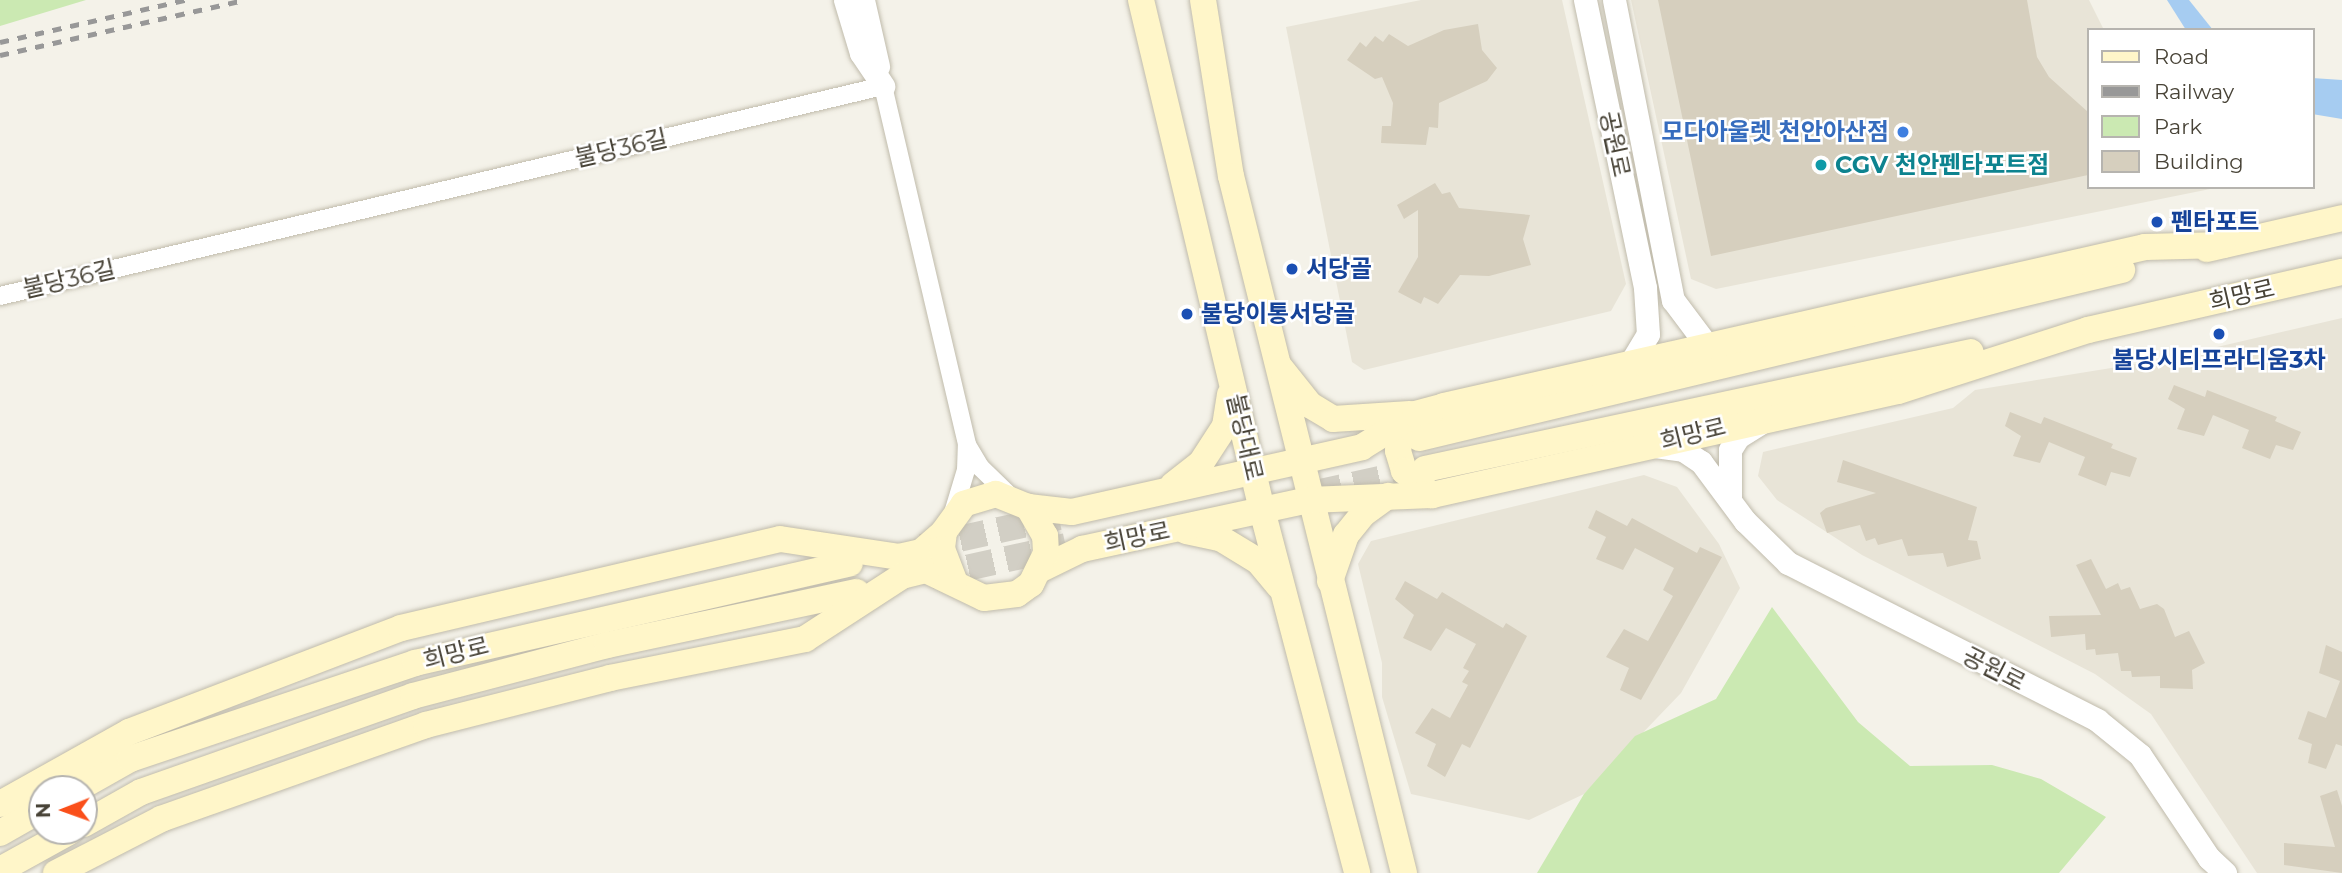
<!DOCTYPE html>
<meta charset="utf-8">
<style>
body{margin:0}
#map{position:relative;width:2342px;height:873px;overflow:hidden;background:#f4f2e9;font-family:Montserrat,"Noto Sans KR",sans-serif}
div>[style]{position:absolute}
.residential>*{inset:0;background:#e8e4d7}
.green>*{inset:0;background:#cbe9b2}
.water>*{inset:0;background:#a6ccf1}
.building>*{inset:0;background:#d6cfbe}
.secondary-tunnel>*{height:26px;margin-top:-13px;transform-origin:0;background:repeating-linear-gradient(90deg,#d2cfc5 0 26px,transparent 0 39px)}
.roads{filter:drop-shadow(0 0 2px #c0bbab) drop-shadow(0 0 2px #c0bbab)}
.minor>*{height:18px;margin:-9px;padding:0 9px;transform-origin:9px;border-radius:9px;background:#fff}
.tertiary>*{height:23px;margin:-11.5px;padding:0 11.5px;transform-origin:11.5px;border-radius:11.5px;background:#fff}
.secondary>*{height:26px;margin:-13px;padding:0 13px;transform-origin:13px;border-radius:13px;background:#fff6c9}
.rail>*{height:5px;margin-top:-2.5px;transform-origin:0;background:repeating-linear-gradient(90deg,#989898 0 9px,transparent 0 18px)}
.dots>*{width:19px;height:19px;translate:-50% -50%;box-sizing:border-box;border:4px solid #fff;border-radius:50%}
span{translate:-50% -50%;white-space:nowrap;text-align:center;line-height:1.15;-webkit-text-stroke:5px #fff;paint-order:stroke}
.shop-label{font-size:24px;color:#366cbe;font-weight:700}
.right{translate:-100% -50%;text-align:right}
.street-label{font-size:24px;color:#484337}
.culture-label{font-size:24px;color:#0d838f;font-weight:700}
.left{translate:0 -50%;text-align:left}
.transit-label{font-size:24px;color:#164399;font-weight:700}
.legend{position:absolute;left:2087px;top:28px;width:228px;height:161px;box-sizing:border-box;background:#fff;border:2px solid #b6b4af;margin:0;padding:9px 12px;list-style:none;font-size:21px;color:#484337}
.legend li{display:flex;align-items:center;gap:14px;height:35px}
.legend b{width:35px;border:2px solid #b6b4af}
.north{position:absolute;left:28px;top:775px;width:70px;height:70px;box-sizing:border-box;background:#fff;border:2px solid #b6b4af;border-radius:50%;rotate:269deg;font-size:19px;font-weight:700;line-height:28px;text-align:center;color:#484337}
.north::after{content:'';display:block;margin:auto;width:24px;height:32px;background:#fa4f1a;clip-path:polygon(50% 0,100% 100%,50% 72%,0 100%)}
</style>
<div id="map">
<div class="residential">
<i style="clip-path:polygon(1421px 0,1562px 0,1626px 284px,1611px 311px,1364px 370px,1352px 362px,1286px 27px)"></i>
<i style="clip-path:polygon(1631px 0,2089px 0,2104px 30px,2088px 30px,2088px 187px,2220px 187px,1716px 289px,1691px 279px)"></i>
<i style="clip-path:polygon(2342px 318px,2342px 873px,2257px 873px,2151px 714px,2095px 674px,1862px 555px,1777px 500px,1758px 476px,1763px 452px,1953px 408px,1975px 390px,2161px 360px)"></i>
<i style="clip-path:polygon(1644px 475px,1677px 487px,1719px 544px,1740px 588px,1681px 693px,1584px 794px,1529px 820px,1411px 794px,1382px 697px,1382px 663px,1358px 564px,1371px 541px)"></i>
</div>
<div class="green">
<i style="clip-path:polygon(0 0,86px 0,0 26px)"></i>
<i style="clip-path:polygon(1772px 607px,1858px 722px,1910px 766px,1992px 765px,2041px 779px,2106px 817px,2059px 873px,1537px 873px,1584px 794px,1635px 736px,1716px 699px)"></i>
</div>
<div class="water">
<i style="clip-path:polygon(2167px 0,2189px 0,2213px 30px,2186px 30px)"></i>
<i style="clip-path:polygon(2312px 78px,2342px 80px,2342px 119px,2312px 114px)"></i>
</div>
<div class="building">
<i style="clip-path:polygon(1658px 0,2027px 0,2037px 57px,2049px 77px,2088px 112px,2088px 175px,1711px 256px)"></i>
<i style="clip-path:polygon(1478px 24px,1482px 50px,1497px 68px,1487px 81px,1439px 103px,1438px 128px,1429px 127px,1426px 145px,1381px 143px,1382px 126px,1391px 126px,1393px 103px,1382px 77px,1375px 79px,1347px 60px,1360px 42px,1366px 47px,1375px 36px,1383px 42px,1389px 34px,1408px 46px,1444px 30px)"></i>
<i style="clip-path:polygon(1435px 183px,1442px 194px,1450px 192px,1459px 208px,1530px 215px,1523px 239px,1531px 265px,1489px 276px,1460px 275px,1438px 304px,1424px 297px,1421px 304px,1398px 292px,1418px 257px,1418px 210px,1404px 219px,1397px 205px)"></i>
<i style="clip-path:polygon(2174px 385px,2205px 397px,2207px 390px,2277px 417px,2275px 421px,2301px 432px,2293px 450px,2276px 445px,2270px 459px,2242px 448px,2249px 430px,2213px 415px,2204px 436px,2177px 429px,2185px 409px,2168px 399px)"></i>
<i style="clip-path:polygon(2010px 412px,2041px 424px,2044px 417px,2113px 444px,2111px 448px,2137px 458px,2130px 477px,2111px 472px,2106px 486px,2078px 475px,2085px 457px,2049px 442px,2040px 463px,2013px 456px,2021px 436px,2005px 426px)"></i>
<i style="clip-path:polygon(1843px 460px,1977px 507px,1968px 540px,1977px 541px,1981px 559px,1947px 567px,1943px 553px,1908px 556px,1902px 539px,1878px 545px,1875px 538px,1866px 541px,1860px 525px,1827px 533px,1820px 513px,1826px 508px,1876px 493px,1837px 482px)"></i>
<i style="clip-path:polygon(1596px 510px,1627px 526px,1632px 518px,1697px 553px,1700px 547px,1722px 557px,1641px 700px,1620px 690px,1629px 668px,1606px 657px,1624px 629px,1648px 641px,1673px 596px,1663px 590px,1674px 568px,1635px 548px,1623px 570px,1596px 559px,1606px 537px,1588px 528px)"></i>
<i style="clip-path:polygon(2091px 559px,2106px 589px,2118px 583px,2121px 590px,2130px 587px,2140px 609px,2157px 604px,2164px 609px,2175px 637px,2189px 631px,2205px 663px,2192px 670px,2193px 689px,2160px 688px,2160px 676px,2132px 677px,2131px 671px,2121px 671px,2118px 653px,2096px 655px,2095px 649px,2086px 650px,2085px 634px,2051px 637px,2049px 616px,2101px 615px,2076px 565px)"></i>
<i style="clip-path:polygon(1405px 581px,1437px 599px,1442px 592px,1503px 628px,1506px 623px,1527px 636px,1470px 748px,1462px 744px,1445px 777px,1427px 766px,1436px 744px,1415px 733px,1432px 708px,1450px 718px,1468px 685px,1462px 682px,1469px 671px,1463px 668px,1476px 644px,1446px 628px,1431px 651px,1403px 638px,1414px 615px,1395px 599px)"></i>
<i style="clip-path:polygon(2326px 645px,2342px 652px,2342px 746px,2336px 744px,2326px 769px,2308px 763px,2312px 744px,2298px 739px,2308px 711px,2326px 718px,2340px 681px,2319px 673px)"></i>
<i style="clip-path:polygon(2337px 790px,2342px 806px,2342px 873px,2284px 865px,2284px 843px,2335px 847px,2320px 796px)"></i>
</div>
<div class="secondary-tunnel">
<i style="left:1316px;top:493px;width:112px;rotate:-12.4deg"></i>
<i style="left:922px;top:547px;width:140px;rotate:-12.4deg"></i>
<i style="left:930px;top:576px;width:139px;rotate:-12.4deg"></i>
</div>
<div class="roads">
<div class="minor">
<i style="left:0;top:296px;width:908px;rotate:-13.38deg"></i>
<i style="left:883px;top:86px;width:369px;rotate:76.8deg"></i>
<i style="left:953px;top:513px;width:45px;rotate:-73.2deg"></i>
<i style="left:966px;top:470px;width:25px;rotate:-88deg"></i>
<i style="left:967px;top:445px;width:26px;rotate:59deg"></i>
<i style="left:980px;top:467px;width:42px;rotate:44deg"></i>
</div>
<div class="tertiary">
<i style="left:845px;top:0;width:55px;rotate:73.2deg"></i>
<i style="left:861px;top:53px;width:40px;rotate:56deg"></i>
<i style="left:863px;top:0;width:68px;rotate:77.2deg"></i>
<i style="left:1585px;top:0;width:294px;rotate:78.2deg"></i>
<i style="left:1645px;top:288px;width:46px;rotate:86.3deg"></i>
<i style="left:1648px;top:334px;width:33px;rotate:121deg"></i>
<i style="left:1614px;top:0;width:306px;rotate:78.9deg"></i>
<i style="left:1673px;top:300px;width:55px;rotate:53.1deg"></i>
<i style="left:1655px;top:446px;width:28px;rotate:8deg"></i>
<i style="left:1683px;top:450px;width:22px;rotate:34deg"></i>
<i style="left:1701px;top:462px;width:74px;rotate:53.3deg"></i>
<i style="left:1745px;top:521px;width:60px;rotate:44.3deg"></i>
<i style="left:1788px;top:563px;width:347px;rotate:26.9deg"></i>
<i style="left:2097px;top:720px;width:55px;rotate:39.1deg"></i>
<i style="left:2140px;top:755px;width:124px;rotate:56.2deg"></i>
<i style="left:2209px;top:858px;width:22px;rotate:43deg"></i>
<i style="left:1730px;top:500px;width:50px;rotate:-90deg"></i>
<i style="left:1730px;top:450px;width:15px;rotate:-58deg"></i>
<i style="left:1738px;top:437px;width:26px;rotate:-32deg"></i>
</div>
<div class="secondary">
<i style="left:1141px;top:0;width:524px;rotate:76.65deg"></i>
<i style="left:1262px;top:510px;width:375px;rotate:75.3deg"></i>
<i style="left:1203px;top:0;width:178px;rotate:81deg"></i>
<i style="left:1231px;top:176px;width:718px;rotate:76.06deg"></i>
<i style="left:2207px;top:249px;width:139px;rotate:-12.9deg"></i>
<i style="left:1279px;top:366px;width:50px;rotate:51.5deg"></i>
<i style="left:1310px;top:405px;width:27px;rotate:31deg"></i>
<i style="left:1333px;top:419px;width:77px;rotate:-3.7deg"></i>
<i style="left:1403px;top:422px;width:29px;rotate:100deg"></i>
<i style="left:1398px;top:451px;width:21px;rotate:73deg"></i>
<i style="left:1404px;top:471px;width:37px;rotate:41deg"></i>
<i style="left:1419px;top:438px;width:723px;rotate:-13.44deg"></i>
<i style="left:1425px;top:469px;width:558px;rotate:-12.09deg"></i>
<i style="left:1173px;top:485px;width:36px;rotate:-38deg"></i>
<i style="left:1201px;top:463px;width:44px;rotate:-57deg"></i>
<i style="left:1225px;top:426px;width:32px;rotate:-81deg"></i>
<i style="left:1028px;top:507px;width:44px;rotate:6.5deg"></i>
<i style="left:1072px;top:512px;width:297px;rotate:-12.6deg"></i>
<i style="left:1362px;top:447px;width:62px;rotate:-31.9deg"></i>
<i style="left:1415px;top:414px;width:30px;rotate:-15deg"></i>
<i style="left:1444px;top:406px;width:719px;rotate:-12.78deg"></i>
<i style="left:2145px;top:247px;width:78px;rotate:-1.5deg"></i>
<i style="left:1186px;top:531px;width:35px;rotate:12deg"></i>
<i style="left:1220px;top:538px;width:44px;rotate:31.2deg"></i>
<i style="left:1258px;top:561px;width:33px;rotate:50deg"></i>
<i style="left:1041px;top:569px;width:46px;rotate:-26deg"></i>
<i style="left:1082px;top:549px;width:232px;rotate:-12.2deg"></i>
<i style="left:1309px;top:500px;width:123px;rotate:-2.3deg"></i>
<i style="left:1432px;top:495px;width:477px;rotate:-12.6deg"></i>
<i style="left:1898px;top:391px;width:200px;rotate:-17.8deg"></i>
<i style="left:2088px;top:330px;width:261px;rotate:-12.9deg"></i>
<i style="left:1330px;top:581px;width:49px;rotate:-70.8deg"></i>
<i style="left:1346px;top:535px;width:27px;rotate:-51deg"></i>
<i style="left:1363px;top:514px;width:31px;rotate:-36deg"></i>
<i style="left:77px;top:789px;width:61px;rotate:-29.5deg"></i>
<i style="left:130px;top:759px;width:301px;rotate:-18.6deg"></i>
<i style="left:415px;top:663px;width:446px;rotate:-12.9deg"></i>
<i style="left:0;top:804px;width:148px;rotate:-29.2deg"></i>
<i style="left:129px;top:732px;width:291px;rotate:-20.9deg"></i>
<i style="left:401px;top:628px;width:389px;rotate:-13.2deg"></i>
<i style="left:780px;top:539px;width:120px;rotate:8.6deg"></i>
<i style="left:899px;top:557px;width:23px;rotate:-13deg"></i>
<i style="left:921px;top:552px;width:30px;rotate:-41deg"></i>
<i style="left:84px;top:824px;width:65px;rotate:-29.3deg"></i>
<i style="left:141px;top:792px;width:288px;rotate:-19.4deg"></i>
<i style="left:413px;top:696px;width:201px;rotate:-14.7deg"></i>
<i style="left:607px;top:645px;width:255px;rotate:-12deg"></i>
<i style="left:0;top:833px;width:48px;rotate:-29.7deg"></i>
<i style="left:0;top:870px;width:81px;rotate:-28.8deg"></i>
<i style="left:56px;top:873px;width:118px;rotate:-27.2deg"></i>
<i style="left:161px;top:819px;width:281px;rotate:-19.5deg"></i>
<i style="left:426px;top:725px;width:190px;rotate:-14.3deg"></i>
<i style="left:610px;top:678px;width:199px;rotate:-11.3deg"></i>
<i style="left:805px;top:639px;width:116px;rotate:-33deg"></i>
<i style="left:902px;top:576px;width:25px;rotate:-14deg"></i>
<i style="left:926px;top:570px;width:64px;rotate:25.8deg"></i>
<i style="left:984px;top:598px;width:33px;rotate:-7deg"></i>
<i style="left:1017px;top:594px;width:17px;rotate:-36deg"></i>
<i style="left:1031px;top:584px;width:34px;rotate:-64deg"></i>
<i style="left:1046px;top:553px;width:17px;rotate:-93deg"></i>
<i style="left:1045px;top:536px;width:34px;rotate:-120deg"></i>
<i style="left:1028px;top:507px;width:35px;rotate:-158deg"></i>
<i style="left:996px;top:494px;width:34px;rotate:163deg"></i>
<i style="left:964px;top:504px;width:34px;rotate:126deg"></i>
<i style="left:944px;top:532px;width:17px;rotate:97deg"></i>
<i style="left:942px;top:549px;width:34px;rotate:69deg"></i>
</div>
</div>
<div class="rail">
<i style="left:0;top:42px;width:190px;rotate:-12.8deg"></i>
<i style="left:0;top:55px;width:250px;rotate:-12.7deg"></i>
</div>
<div class="dots">
<i style="left:1903px;top:132px;background:#3f7fe0"></i>
<i style="left:1821px;top:165px;background:#0f9aa8"></i>
<i style="left:2157px;top:222px;background:#1a4fb4"></i>
<i style="left:1292px;top:269px;background:#1a4fb4"></i>
<i style="left:1187px;top:314px;background:#1a4fb4"></i>
<i style="left:2219px;top:334px;background:#1a4fb4"></i>
</div>
<div class="shop-label">
<span class="right" style="left:1889px;top:132px">모다아울렛 천안아산점</span>
</div>
<div class="street-label">
<span style="left:1615px;top:144px;rotate:78deg">공원로</span>
<span style="left:621px;top:148px;rotate:-13deg">불당36길</span>
<span style="left:69px;top:279px;rotate:-13deg">불당36길</span>
<span style="left:2242px;top:295px;rotate:-13deg">희망로</span>
<span style="left:1693px;top:434px;rotate:-14deg">희망로</span>
<span style="left:1245px;top:437px;rotate:77deg">불당대로</span>
<span style="left:1137px;top:537px;rotate:-12deg">희망로</span>
<span style="left:456px;top:653px;rotate:-14deg">희망로</span>
<span style="left:1994px;top:669px;rotate:27deg">공원로</span>
</div>
<div class="culture-label">
<span class="left" style="left:1835px;top:165px">CGV 천안펜타포트점</span>
</div>
<div class="transit-label">
<span class="left" style="left:2171px;top:222px">펜타포트</span>
<span class="left" style="left:1306px;top:269px">서당골</span>
<span class="left" style="left:1201px;top:314px">불당이통서당골</span>
<span style="left:2219px;top:360px">불당시티프라디움3차</span>
</div>
<ul class="legend">
<li><b style="height:9px;background:#fff6c9"></b>Road</li>
<li><b style="height:9px;background:#989898"></b>Railway</li>
<li><b style="height:19px;background:#cbe9b2"></b>Park</li>
<li><b style="height:19px;background:#d6cfbe"></b>Building</li>
</ul>
<div class="north">N</div>
</div>
